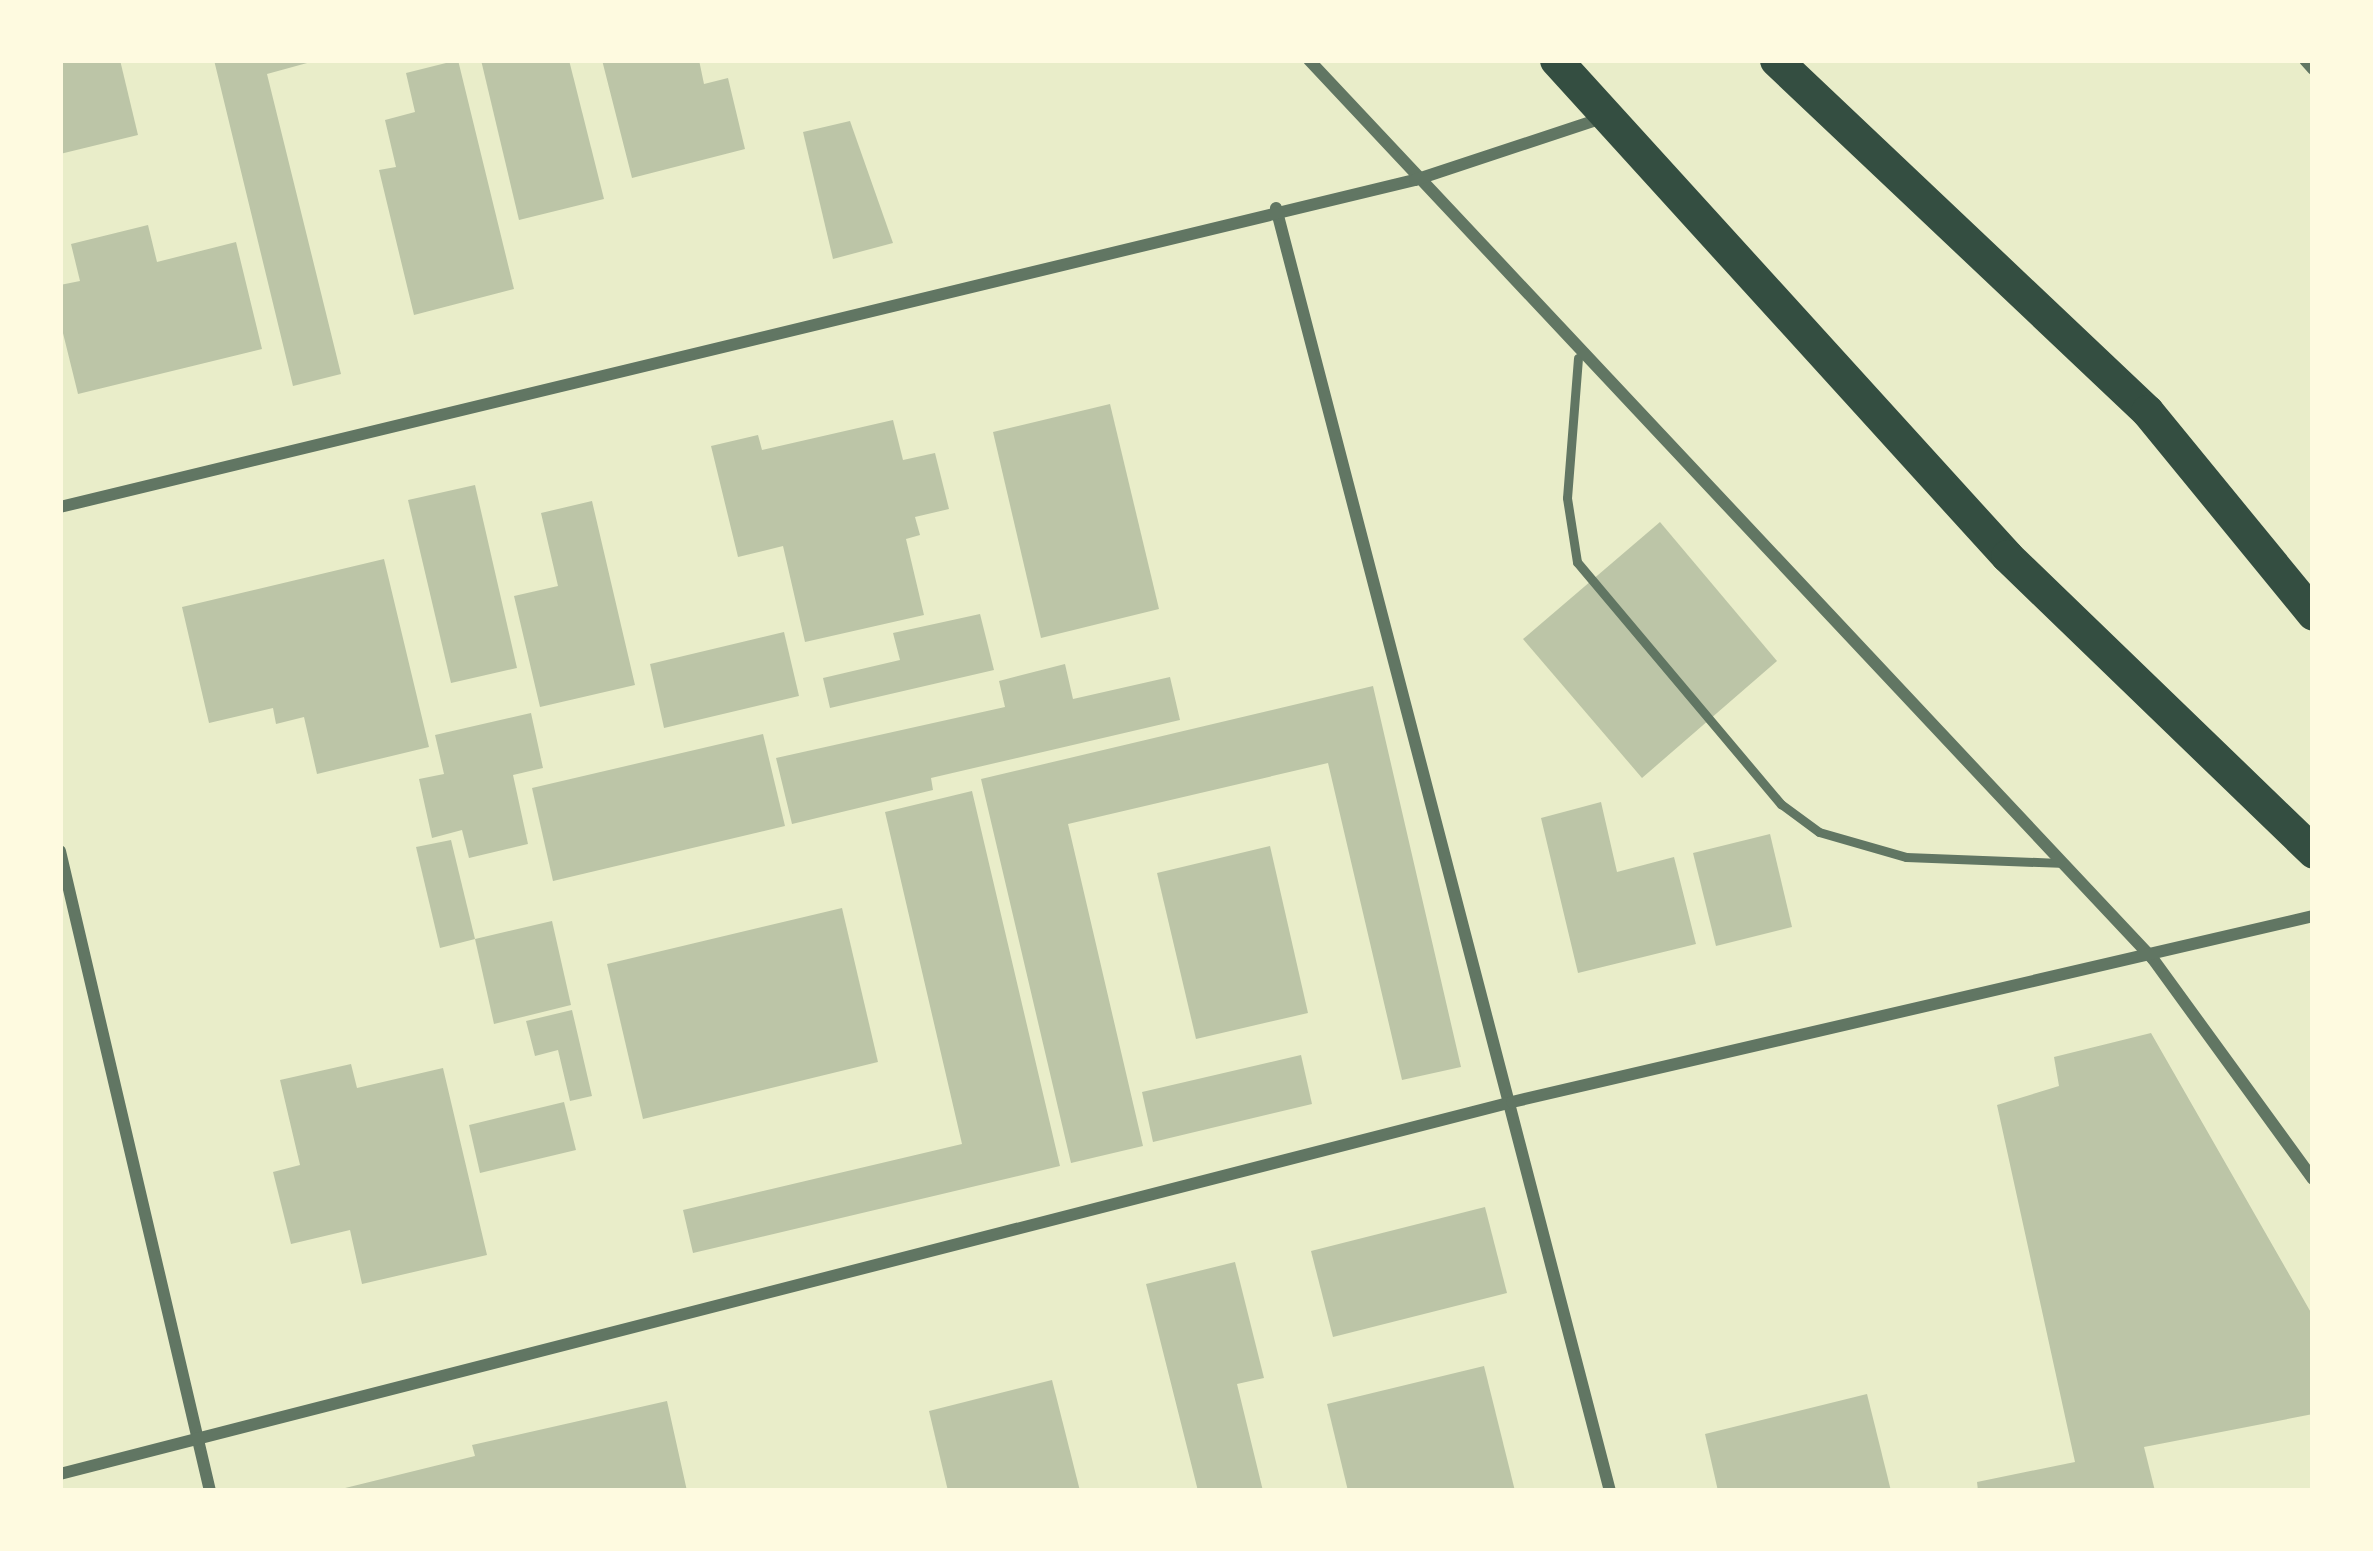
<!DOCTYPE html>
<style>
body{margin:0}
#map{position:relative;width:2373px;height:1551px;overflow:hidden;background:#e9edc9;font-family:"PT Sans",sans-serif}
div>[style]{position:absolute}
.building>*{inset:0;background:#bcc5a7}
.service>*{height:9px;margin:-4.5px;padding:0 4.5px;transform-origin:4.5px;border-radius:4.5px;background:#617663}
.minor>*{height:12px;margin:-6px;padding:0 6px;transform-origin:6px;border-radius:6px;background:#617663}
.trunk>*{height:33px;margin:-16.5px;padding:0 16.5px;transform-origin:16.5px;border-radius:16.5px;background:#344e41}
span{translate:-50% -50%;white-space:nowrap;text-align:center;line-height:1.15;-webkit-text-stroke:12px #fefae0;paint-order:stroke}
.frame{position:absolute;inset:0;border:63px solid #fefae0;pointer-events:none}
</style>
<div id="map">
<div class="building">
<i style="clip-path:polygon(60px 60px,120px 60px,138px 135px,60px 154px)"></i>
<i style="clip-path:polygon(214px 60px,318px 60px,267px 74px,341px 374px,293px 386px)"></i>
<i style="clip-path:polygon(458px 60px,514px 289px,414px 315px,379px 170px,396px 167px,385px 120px,415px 112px,406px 73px)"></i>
<i style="clip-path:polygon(481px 60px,569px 60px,604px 199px,519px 220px)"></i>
<i style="clip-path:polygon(602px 60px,699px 60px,704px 84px,728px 78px,745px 149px,632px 178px)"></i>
<i style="clip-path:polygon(850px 121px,893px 243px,833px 259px,803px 132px)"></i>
<i style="clip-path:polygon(148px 225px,157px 262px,236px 242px,262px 349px,78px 394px,60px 321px,60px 285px,80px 281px,71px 244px)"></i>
<i style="clip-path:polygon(1110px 404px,1159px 609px,1041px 638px,993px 432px)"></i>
<i style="clip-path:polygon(893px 420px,903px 460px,935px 453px,949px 509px,915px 517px,920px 535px,906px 539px,924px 615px,805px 642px,783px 546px,738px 557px,711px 446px,758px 435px,762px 450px)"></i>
<i style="clip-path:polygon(475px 485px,517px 668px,451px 683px,408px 500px)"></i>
<i style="clip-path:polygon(592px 501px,635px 685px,540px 707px,514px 596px,558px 586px,541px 513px)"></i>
<i style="clip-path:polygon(1660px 522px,1777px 661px,1642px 778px,1523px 639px)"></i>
<i style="clip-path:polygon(384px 559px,429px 747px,317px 774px,304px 717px,276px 724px,273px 708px,209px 723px,182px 607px)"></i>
<i style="clip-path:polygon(980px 614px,994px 670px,830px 708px,823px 678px,900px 660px,893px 633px)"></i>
<i style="clip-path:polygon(784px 632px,799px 696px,664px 728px,650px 664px)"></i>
<i style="clip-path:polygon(1065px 664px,1073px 699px,1170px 677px,1180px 720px,931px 778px,933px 790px,792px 824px,776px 758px,1005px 707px,999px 681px)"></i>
<i style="clip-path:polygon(1373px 686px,1461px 1067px,1402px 1080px,1328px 763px,1068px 824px,1143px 1146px,1071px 1163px,981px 779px)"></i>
<i style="clip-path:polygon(531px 713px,543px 768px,513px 775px,528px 844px,469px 858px,462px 830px,432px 838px,419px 779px,444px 774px,435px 735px)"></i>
<i style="clip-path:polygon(763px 734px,785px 826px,553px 881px,532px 788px)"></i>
<i style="clip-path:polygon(972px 791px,1060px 1166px,693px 1253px,683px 1210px,962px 1144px,885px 812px)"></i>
<i style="clip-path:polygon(1601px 802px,1617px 872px,1674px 857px,1696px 944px,1578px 973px,1541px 818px)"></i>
<i style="clip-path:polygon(1770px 834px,1792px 927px,1716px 946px,1693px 853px)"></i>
<i style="clip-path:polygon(451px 840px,475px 939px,440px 948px,416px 847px)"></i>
<i style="clip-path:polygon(1270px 846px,1308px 1013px,1196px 1039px,1157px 873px)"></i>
<i style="clip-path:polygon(842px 908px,878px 1062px,643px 1119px,607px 964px)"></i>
<i style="clip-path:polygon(552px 921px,571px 1005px,494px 1024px,475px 939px)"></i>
<i style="clip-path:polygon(572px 1010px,592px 1096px,570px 1101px,558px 1050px,535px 1056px,526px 1021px)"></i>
<i style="clip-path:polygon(2151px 1033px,2313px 1316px,2313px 1414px,2144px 1447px,2155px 1491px,1978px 1491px,1977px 1482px,2075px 1462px,1997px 1105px,2059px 1086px,2054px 1057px)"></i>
<i style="clip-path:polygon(1301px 1055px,1312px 1104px,1153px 1142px,1142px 1092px)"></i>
<i style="clip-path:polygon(351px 1064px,357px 1088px,443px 1068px,487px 1255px,362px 1284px,350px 1230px,291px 1244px,273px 1172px,300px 1165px,280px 1080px)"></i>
<i style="clip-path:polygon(564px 1102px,576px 1150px,480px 1173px,469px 1125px)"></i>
<i style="clip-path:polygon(1485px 1207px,1507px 1293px,1333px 1337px,1311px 1251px)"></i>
<i style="clip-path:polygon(1235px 1262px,1264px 1378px,1237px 1384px,1263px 1491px,1198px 1491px,1146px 1284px)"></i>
<i style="clip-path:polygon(1484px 1366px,1515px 1491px,1348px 1491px,1327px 1404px)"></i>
<i style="clip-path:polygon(1052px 1380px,1080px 1491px,948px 1491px,929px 1411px)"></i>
<i style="clip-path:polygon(1867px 1394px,1891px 1491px,1718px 1491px,1705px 1434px)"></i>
<i style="clip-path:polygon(667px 1401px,687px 1491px,333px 1491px,475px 1456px,472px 1445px)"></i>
</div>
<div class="service">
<i style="left:1578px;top:358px;width:140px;rotate:94.5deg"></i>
<i style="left:1567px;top:498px;width:65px;rotate:81.1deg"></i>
<i style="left:1577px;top:562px;width:317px;rotate:49.9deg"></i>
<i style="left:1781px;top:804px;width:47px;rotate:36.4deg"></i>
<i style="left:1819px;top:832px;width:91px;rotate:16deg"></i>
<i style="left:1906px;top:857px;width:153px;rotate:2.2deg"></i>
</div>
<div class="minor">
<i style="left:1309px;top:60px;width:1233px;rotate:46.81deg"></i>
<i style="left:2153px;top:959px;width:272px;rotate:54deg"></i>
<i style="left:2305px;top:60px;width:12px;rotate:48deg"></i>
<i style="left:1276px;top:208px;width:1326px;rotate:75.41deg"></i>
<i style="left:60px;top:507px;width:1394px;rotate:-13.57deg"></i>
<i style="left:1415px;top:180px;width:201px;rotate:-18.3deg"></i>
<i style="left:60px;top:851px;width:657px;rotate:76.81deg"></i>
<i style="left:60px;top:1474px;width:1499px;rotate:-14.37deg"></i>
<i style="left:1512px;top:1102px;width:822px;rotate:-13.07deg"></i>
</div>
<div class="trunk">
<i style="left:1556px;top:60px;width:670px;rotate:47.72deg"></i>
<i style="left:2007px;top:556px;width:426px;rotate:44deg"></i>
<i style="left:1776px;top:60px;width:511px;rotate:43.41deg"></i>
<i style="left:2147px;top:411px;width:262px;rotate:50.7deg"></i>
</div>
<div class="frame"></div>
</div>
